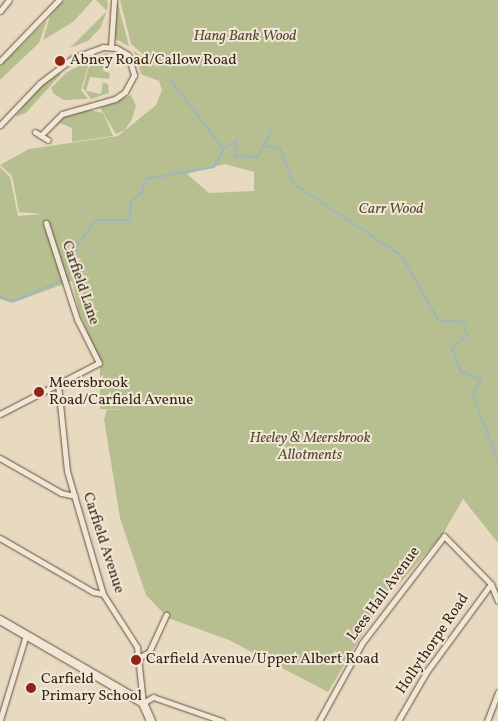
<!DOCTYPE html>
<style>
body{margin:0}
#map{position:relative;width:498px;height:721px;overflow:hidden;background:#e8dac0;font-family:Vollkorn,serif}
div>[style]{position:absolute}
.green>*{inset:0;background:#b7bf91}
.stream>*{height:2px;margin:-1px;padding:0 1px;transform-origin:1px;border-radius:1px;background:#9cb8bd}
.roads{filter:drop-shadow(0 0 1px #66513f) drop-shadow(0 0 1px #66513f)}
.street>*{height:5px;margin:-2.5px;padding:0 2.5px;transform-origin:2.5px;border-radius:2.5px;background:#f0e7d6}
.secondary>*{height:8px;margin:-4px;padding:0 4px;transform-origin:4px;border-radius:4px;background:#f0e7d6}
.dots>*{width:14px;height:14px;translate:-50% -50%;box-sizing:border-box;border:2px solid #f0e7d6;border-radius:50%}
span{translate:-50% -50%;white-space:nowrap;text-align:center;line-height:1.15;-webkit-text-stroke:4px #f0e7d6;paint-order:stroke}
.park-label{font-size:15px;color:#594a33;font-style:italic}
.poi-label{font-size:15px;color:#3a2314}
.left{translate:0 -50%;text-align:left}
.street-label{font-size:15px;color:#3a2314}
</style>
<div id="map">
<div class="green">
<i style="clip-path:polygon(64px 0,93px 0,73px 22px,43px 40px,50px 16px)"></i>
<i style="clip-path:polygon(96px 0,107px 0,108px 5px,106px 13px,101px 27px,88px 41px,70px 48px,107px 11px)"></i>
<i style="clip-path:polygon(117px 0,129px 46px,128px 46px,114px 38px)"></i>
<i style="clip-path:polygon(evenodd,120px 0,498px 0,498px 543px,463px 499px,443px 534px,377px 609px,328px 692px,229px 640px,168px 618px,146px 595px,120px 518px,104px 419px,107px 410px,127px 410px,100px 409px,100px 363px,79px 312px,72px 281px,12px 303px,0 299px,0 167px,10px 177px,18px 216px,43px 214px,19px 212px,12px 176px,0 165px,29px 149px,118px 136px,156px 105px,162px 90px,159px 81px,141px 74px,134px 51px,162px 71px,131px 44px,120px 0,225px 164px,254px 172px,254px 191px,209px 193px,187px 174px,225px 164px)"></i>
<i style="clip-path:polygon(47px 20px,39px 43px,0 80px,0 66px)"></i>
<i style="clip-path:polygon(108px 53px,103px 71px,110px 73px,109px 79px,90px 77px,86px 91px,101px 94px,103px 82px,108px 84px,109px 93px,91px 99px,83px 88px,88px 69px,98px 56px)"></i>
<i style="clip-path:polygon(90px 60px,81px 90px,88px 99px,64px 100px,54px 94px,51px 88px,67px 72px)"></i>
<i style="clip-path:polygon(58px 70px,61px 74px,26px 113px,15px 117px,35px 91px)"></i>
<i style="clip-path:polygon(131px 95px,136px 106px,132px 119px,125px 130px,116px 134px,100px 108px)"></i>
<i style="clip-path:polygon(85px 109px,103px 113px,113px 136px,72px 142px,72px 128px,60px 123px,55px 129px,61px 117px)"></i>
</div>
<div class="stream">
<i style="left:171px;top:81px;width:85px;rotate:52.2deg"></i>
<i style="left:262px;top:146px;width:18px;rotate:6deg"></i>
<i style="left:280px;top:148px;width:39px;rotate:69deg"></i>
<i style="left:294px;top:184px;width:130px;rotate:33.7deg"></i>
<i style="left:402px;top:256px;width:75px;rotate:60.4deg"></i>
<i style="left:439px;top:321px;width:24px;rotate:2deg"></i>
<i style="left:463px;top:322px;width:14px;rotate:73deg"></i>
<i style="left:467px;top:335px;width:20px;rotate:139deg"></i>
<i style="left:452px;top:348px;width:26px;rotate:69deg"></i>
<i style="left:461px;top:372px;width:21px;rotate:19deg"></i>
<i style="left:481px;top:379px;width:18px;rotate:117deg"></i>
<i style="left:473px;top:395px;width:71px;rotate:69.3deg"></i>
<i style="left:0;top:297px;width:15px;rotate:16deg"></i>
<i style="left:14px;top:301px;width:56px;rotate:-23.3deg"></i>
<i style="left:65px;top:279px;width:9px;rotate:-49deg"></i>
<i style="left:71px;top:272px;width:27px;rotate:-77deg"></i>
<i style="left:77px;top:246px;width:32px;rotate:-54deg"></i>
<i style="left:96px;top:220px;width:34px"></i>
<i style="left:130px;top:220px;width:18px;rotate:-87deg"></i>
<i style="left:131px;top:202px;width:15px;rotate:-42deg"></i>
<i style="left:142px;top:192px;width:13px;rotate:-77deg"></i>
<i style="left:145px;top:179px;width:70px;rotate:-9.9deg"></i>
<i style="left:214px;top:167px;width:21px;rotate:-62deg"></i>
<i style="left:224px;top:148px;width:14px;rotate:-30deg"></i>
<i style="left:236px;top:141px;width:15px;rotate:94deg"></i>
<i style="left:235px;top:156px;width:23px;rotate:2deg"></i>
<i style="left:258px;top:157px;width:33px;rotate:-63deg"></i>
</div>
<div class="roads">
<div class="street">
<i style="left:0;top:11px;width:14px;rotate:-51deg"></i>
<i style="left:111px;top:47px;width:47px;rotate:-86.3deg"></i>
<i style="left:0;top:61px;width:85px;rotate:-46deg"></i>
<i style="left:0;top:125px;width:58px;rotate:-46.4deg"></i>
<i style="left:40px;top:83px;width:41px;rotate:-37.1deg"></i>
<i style="left:73px;top:58px;width:32px;rotate:-20deg"></i>
<i style="left:103px;top:47px;width:13px;rotate:4deg"></i>
<i style="left:116px;top:48px;width:14px;rotate:30deg"></i>
<i style="left:128px;top:55px;width:21px;rotate:73deg"></i>
<i style="left:134px;top:75px;width:19px;rotate:118deg"></i>
<i style="left:125px;top:92px;width:12px;rotate:145deg"></i>
<i style="left:115px;top:99px;width:55px;rotate:164.2deg"></i>
<i style="left:62px;top:114px;width:30px;rotate:135deg"></i>
<i style="left:35px;top:132px;width:15px;rotate:32deg"></i>
<i style="left:58px;top:384px;width:87px;rotate:84.1deg"></i>
<i style="left:67px;top:471px;width:128px;rotate:73.7deg"></i>
<i style="left:103px;top:594px;width:63px;rotate:57.3deg"></i>
<i style="left:137px;top:647px;width:56px;rotate:83.9deg"></i>
<i style="left:143px;top:703px;width:12px;rotate:-31deg"></i>
<i style="left:153px;top:697px;width:73px;rotate:19.2deg"></i>
<i style="left:0;top:414px;width:111px;rotate:-27.3deg"></i>
<i style="left:99px;top:363px;width:49px;rotate:-116.6deg"></i>
<i style="left:77px;top:319px;width:101px;rotate:-107.9deg"></i>
<i style="left:0;top:458px;width:70px;rotate:29.8deg"></i>
<i style="left:61px;top:493px;width:14px;rotate:12deg"></i>
<i style="left:0;top:538px;width:108px;rotate:30.1deg"></i>
<i style="left:93px;top:592px;width:10px;rotate:11deg"></i>
<i style="left:140px;top:657px;width:10px;rotate:-29deg"></i>
<i style="left:149px;top:652px;width:41px;rotate:-65.3deg"></i>
<i style="left:0;top:720px;width:89px;rotate:-73deg"></i>
<i style="left:319px;top:721px;width:89px;rotate:-61.1deg"></i>
<i style="left:362px;top:643px;width:135px;rotate:-52.5deg"></i>
<i style="left:444px;top:536px;width:67px;rotate:45.6deg"></i>
<i style="left:491px;top:584px;width:18px;rotate:68deg"></i>
<i style="left:398px;top:721px;width:58px;rotate:-59.9deg"></i>
<i style="left:427px;top:671px;width:108px;rotate:-53.7deg"></i>
<i style="left:487px;top:721px;width:31px;rotate:-69deg"></i>
</div>
<div class="secondary">
<i style="left:0;top:620px;width:165px;rotate:30.1deg"></i>
<i style="left:143px;top:703px;width:20px;rotate:66deg"></i>
</div>
</div>
<div class="dots">
<i style="left:60px;top:61px;background:#8f2418"></i>
<i style="left:39px;top:392px;background:#8f2418"></i>
<i style="left:136px;top:660px;background:#8f2418"></i>
<i style="left:31px;top:688px;background:#8f2418"></i>
</div>
<div class="park-label">
<span style="left:245px;top:37px">Hang Bank Wood</span>
<span style="left:391px;top:210px">Carr Wood</span>
<span style="left:310px;top:447px">Heeley &amp; Meersbrook<br>Allotments</span>
</div>
<div class="poi-label">
<span class="left" style="left:70px;top:61px">Abney Road/Callow Road</span>
<span class="left" style="left:49px;top:392px">Meersbrook<br>Road/Carfield Avenue</span>
<span class="left" style="left:146px;top:660px">Carfield Avenue/Upper Albert Road</span>
<span class="left" style="left:41px;top:688px">Carfield<br>Primary School</span>
</div>
<div class="street-label">
<span style="left:80px;top:283px;rotate:71deg">Carfield Lane</span>
<span style="left:103px;top:543px;rotate:72deg">Carfield Avenue</span>
<span style="left:384px;top:594px;rotate:-54deg">Lees Hall Avenue</span>
<span style="left:433px;top:644px;rotate:-56deg">Hollythorpe Road</span>
</div>
</div>
